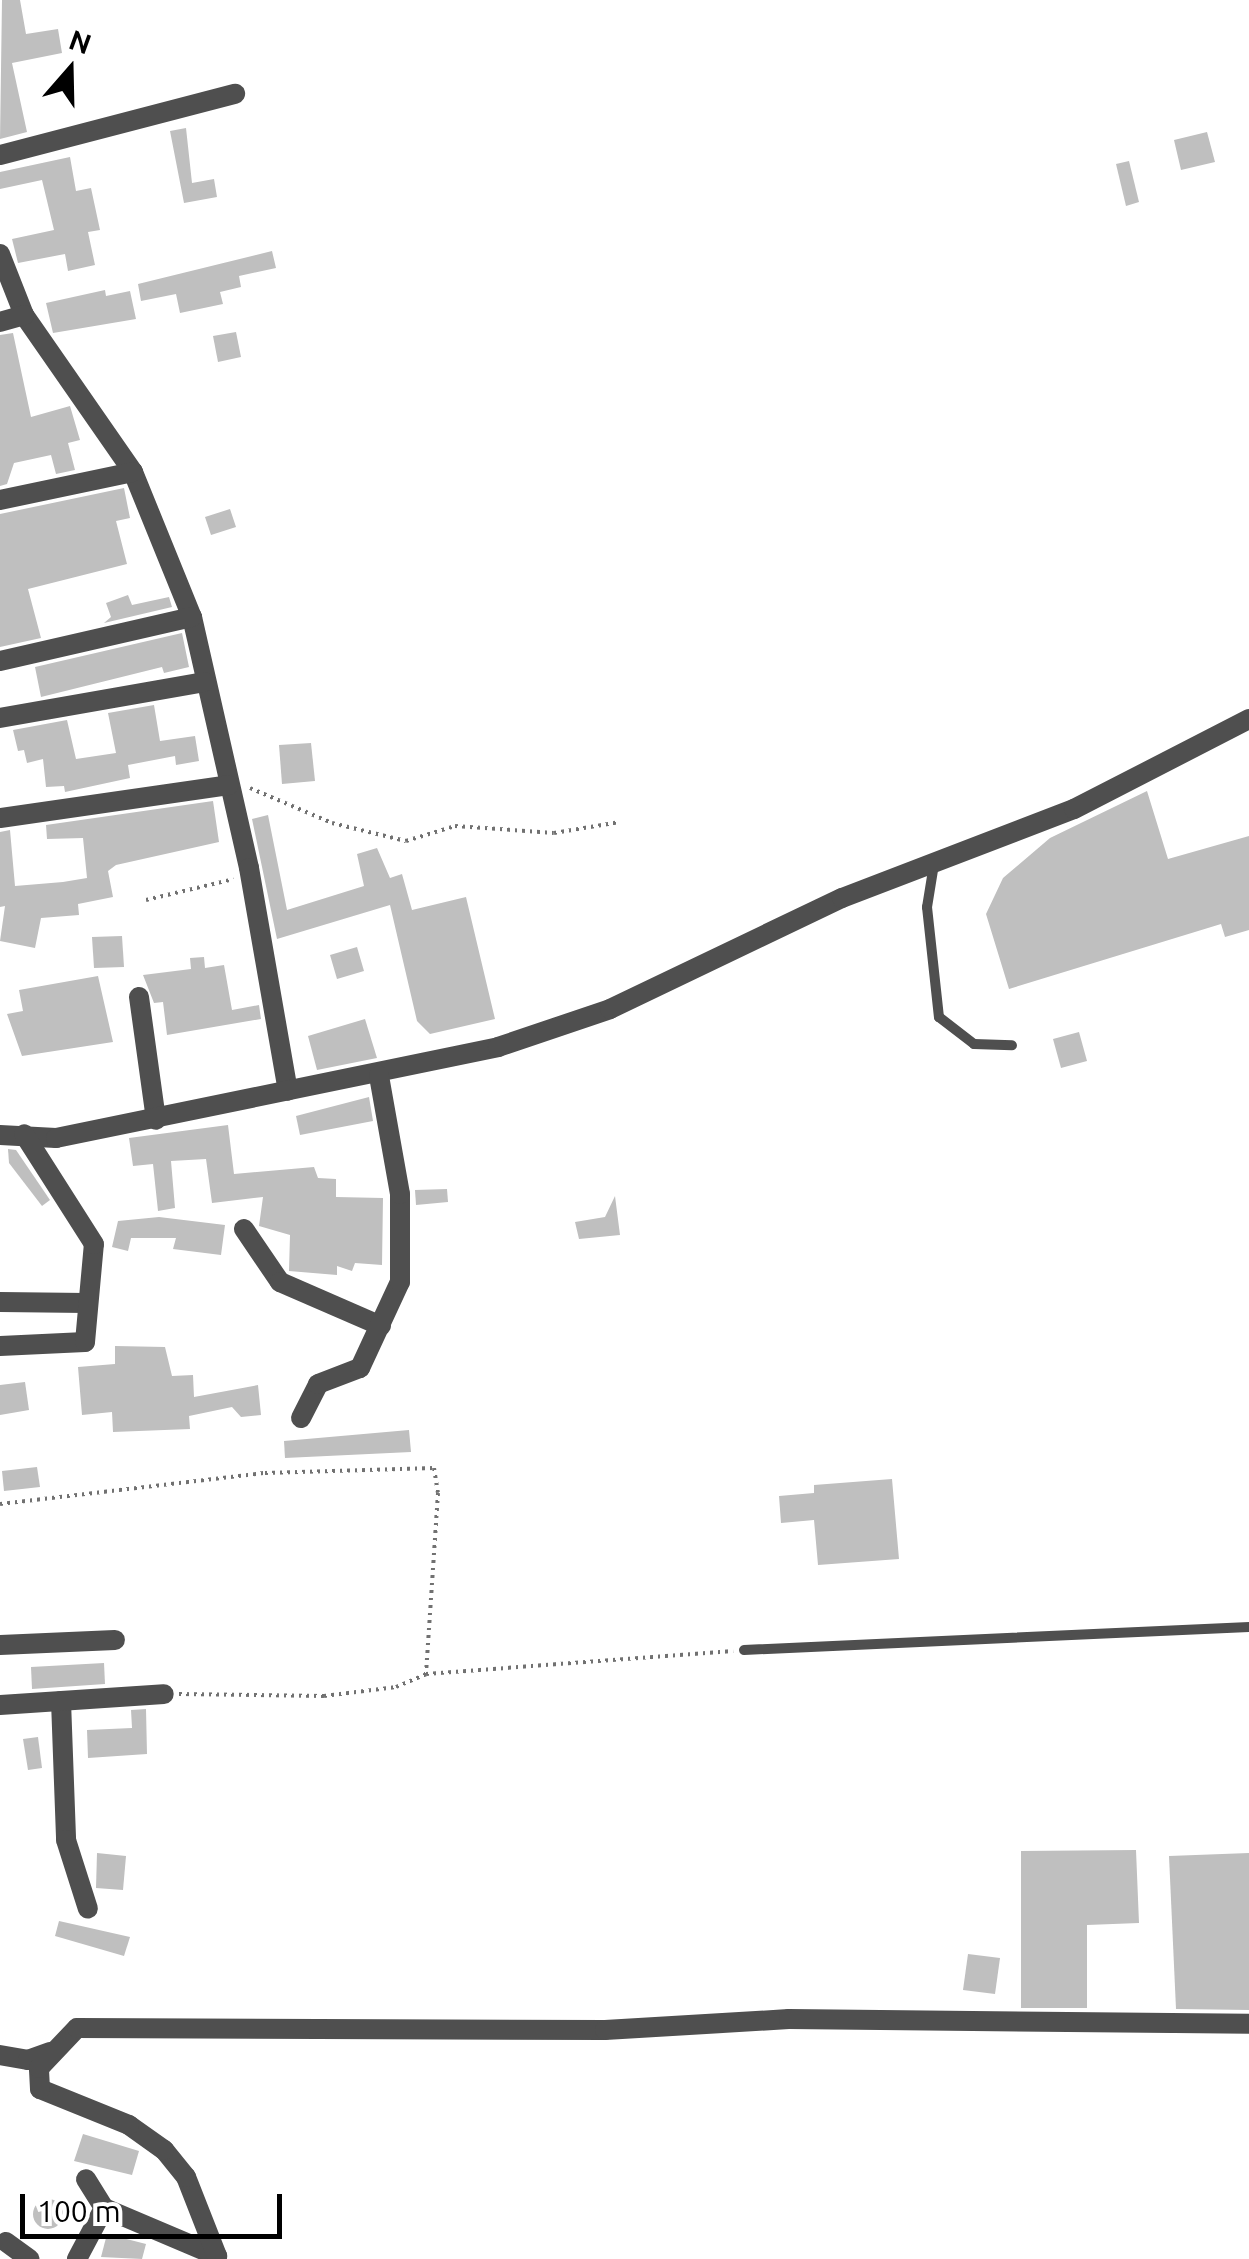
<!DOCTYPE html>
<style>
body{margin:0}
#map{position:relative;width:1249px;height:2259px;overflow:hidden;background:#fff;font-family:Ubuntu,sans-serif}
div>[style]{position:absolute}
.building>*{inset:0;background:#bfbfbf}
.round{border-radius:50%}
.path>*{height:4px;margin-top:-2px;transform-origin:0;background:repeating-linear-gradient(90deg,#717171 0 2.5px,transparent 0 7.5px)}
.service>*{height:10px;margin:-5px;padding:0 5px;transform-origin:5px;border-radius:5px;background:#4f4f4f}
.minor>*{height:20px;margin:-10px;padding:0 10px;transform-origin:10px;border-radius:10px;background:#4f4f4f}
span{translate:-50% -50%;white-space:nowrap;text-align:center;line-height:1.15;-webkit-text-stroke:9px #fff;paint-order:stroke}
.north{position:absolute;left:20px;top:20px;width:100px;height:100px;-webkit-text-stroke:8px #fff;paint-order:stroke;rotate:20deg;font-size:28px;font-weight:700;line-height:40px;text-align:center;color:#000}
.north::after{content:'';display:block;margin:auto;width:35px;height:45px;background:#000;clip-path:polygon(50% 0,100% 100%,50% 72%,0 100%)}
.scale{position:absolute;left:20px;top:2194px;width:262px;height:45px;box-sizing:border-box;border:5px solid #000;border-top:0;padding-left:12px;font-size:30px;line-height:35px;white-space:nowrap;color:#000;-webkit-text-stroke:8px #fff;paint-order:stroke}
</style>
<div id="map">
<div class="building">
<i style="clip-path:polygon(2px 0,20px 0,26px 34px,58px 29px,62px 53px,12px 63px,27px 132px,0 139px)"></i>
<i style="clip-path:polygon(186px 128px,192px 183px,214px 179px,217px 197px,184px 203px,170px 131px)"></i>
<i style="clip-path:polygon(1207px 132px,1215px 162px,1181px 170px,1174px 140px)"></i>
<i style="clip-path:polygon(70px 157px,76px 191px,91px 188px,100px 230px,88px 232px,95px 265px,68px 271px,65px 254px,18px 263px,12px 239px,54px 230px,42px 180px,0 189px,0 172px)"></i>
<i style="clip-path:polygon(1129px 161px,1139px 202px,1126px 206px,1116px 164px)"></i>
<i style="clip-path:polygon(272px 251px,276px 268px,239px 276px,241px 287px,220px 292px,223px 304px,180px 313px,176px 294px,141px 301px,138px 284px)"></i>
<i style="clip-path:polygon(105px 290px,106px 296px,130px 291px,136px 319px,53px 333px,46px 303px)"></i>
<i style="clip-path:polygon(236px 332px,241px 357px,218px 362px,213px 336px)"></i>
<i style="clip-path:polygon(13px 333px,31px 417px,70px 406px,80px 440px,68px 443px,75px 470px,56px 474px,51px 455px,14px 463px,7px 484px,0 486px,0 335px)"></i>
<i style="clip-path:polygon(124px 488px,130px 518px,116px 521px,127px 564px,28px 589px,41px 638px,0 647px,0 514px)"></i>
<i style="clip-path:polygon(230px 509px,236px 527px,211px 535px,205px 517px)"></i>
<i style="clip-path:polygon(128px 595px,132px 605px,169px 597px,172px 607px,104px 623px,111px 617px,106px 603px)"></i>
<i style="clip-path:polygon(182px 633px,189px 667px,164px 673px,162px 667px,41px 697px,35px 667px)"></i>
<i style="clip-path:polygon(154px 705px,160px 741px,195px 736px,199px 761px,176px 765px,175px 756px,128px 765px,130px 778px,65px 792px,64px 786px,46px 787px,43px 759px,27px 763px,24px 750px,18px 751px,13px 730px,67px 720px,76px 759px,116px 753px,108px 713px)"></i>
<i style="clip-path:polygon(311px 743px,315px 781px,282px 784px,279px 745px)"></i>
<i style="clip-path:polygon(1147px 791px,1168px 859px,1249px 836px,1249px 930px,1225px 937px,1221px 924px,1009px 989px,986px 914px,1003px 878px,1050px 838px)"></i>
<i style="clip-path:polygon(213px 801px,219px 842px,116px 865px,108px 871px,113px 897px,78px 904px,79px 915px,41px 918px,35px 948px,0 941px,5px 906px,0 907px,0 832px,10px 830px,15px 886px,63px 882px,87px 878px,83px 838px,47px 839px,46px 825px)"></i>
<i style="clip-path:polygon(268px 815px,287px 910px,364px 886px,357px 854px,377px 848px,390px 878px,402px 874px,412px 910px,466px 897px,495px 1019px,430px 1034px,417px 1021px,390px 905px,277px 939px,252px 819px)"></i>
<i style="clip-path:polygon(122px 936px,124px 967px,94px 968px,92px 937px)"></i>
<i style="clip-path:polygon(357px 947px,364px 971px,337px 979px,330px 955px)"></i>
<i style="clip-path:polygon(204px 957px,205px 968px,224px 965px,232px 1010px,259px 1005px,261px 1019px,167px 1035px,163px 1002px,154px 1003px,143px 975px,191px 969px,190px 958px)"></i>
<i style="clip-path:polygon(98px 976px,113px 1042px,22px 1056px,7px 1014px,23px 1011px,19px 990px)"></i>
<i style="clip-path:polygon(365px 1019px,377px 1058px,317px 1070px,308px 1036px)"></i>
<i style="clip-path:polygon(1079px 1032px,1087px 1061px,1061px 1068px,1053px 1039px)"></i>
<i style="clip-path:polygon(369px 1097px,373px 1121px,300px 1135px,296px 1116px)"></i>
<i style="clip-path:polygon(228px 1125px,234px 1174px,314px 1167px,318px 1178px,336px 1179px,336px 1197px,383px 1198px,382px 1265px,355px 1263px,352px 1271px,337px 1266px,337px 1275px,289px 1271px,290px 1235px,259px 1226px,263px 1197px,212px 1203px,206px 1159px,171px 1161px,175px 1208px,158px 1211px,153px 1164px,133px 1166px,129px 1138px)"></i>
<i style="clip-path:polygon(8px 1149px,16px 1150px,50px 1200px,42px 1206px,9px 1163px)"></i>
<i style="clip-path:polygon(447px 1189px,448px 1202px,416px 1205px,415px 1190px)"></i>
<i style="clip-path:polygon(615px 1196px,620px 1235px,579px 1239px,575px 1222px,605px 1217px)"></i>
<i style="clip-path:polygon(159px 1217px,225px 1225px,221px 1255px,173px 1249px,176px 1238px,131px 1238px,128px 1251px,112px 1247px,118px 1221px)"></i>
<i style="clip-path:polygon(115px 1346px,165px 1347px,172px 1376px,193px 1375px,194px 1397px,258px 1385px,261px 1415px,241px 1417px,232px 1407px,189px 1416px,190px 1429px,113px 1432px,112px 1412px,82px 1415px,78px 1367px,115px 1364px)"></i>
<i style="clip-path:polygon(25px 1382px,29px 1410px,0 1415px,0 1385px)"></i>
<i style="clip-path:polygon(409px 1430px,411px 1452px,285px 1458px,284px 1441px)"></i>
<i style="clip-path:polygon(37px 1467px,40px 1487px,4px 1491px,2px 1471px)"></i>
<i style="clip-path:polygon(892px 1479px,899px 1559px,818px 1565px,814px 1520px,781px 1523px,779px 1496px,814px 1493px,814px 1485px)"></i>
<i style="clip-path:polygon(104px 1663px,105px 1684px,32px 1689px,31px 1667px)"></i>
<i style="clip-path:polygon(146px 1709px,147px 1754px,88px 1758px,87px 1730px,132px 1728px,131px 1710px)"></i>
<i style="clip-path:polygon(38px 1737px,42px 1768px,28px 1770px,23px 1739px)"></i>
<i style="clip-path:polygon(1136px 1850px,1139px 1923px,1087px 1925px,1087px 2008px,1021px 2008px,1021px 1851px)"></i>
<i style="clip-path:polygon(97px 1853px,126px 1856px,123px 1890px,96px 1888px)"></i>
<i style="clip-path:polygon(1249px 1853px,1249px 2010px,1176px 2009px,1169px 1856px)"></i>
<i style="clip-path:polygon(59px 1921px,130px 1937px,124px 1956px,55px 1936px)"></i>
<i style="clip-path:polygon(968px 1954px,1000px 1958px,995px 1994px,963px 1990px)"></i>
<i style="clip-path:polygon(83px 2134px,139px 2151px,132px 2175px,74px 2161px)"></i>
<i class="round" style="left:33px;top:2199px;width:30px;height:30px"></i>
<i style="clip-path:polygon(107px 2234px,146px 2244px,142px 2259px,101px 2257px)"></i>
</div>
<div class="path">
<i style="left:250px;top:788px;width:89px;rotate:23.1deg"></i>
<i style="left:332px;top:823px;width:76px;rotate:13.7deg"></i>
<i style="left:406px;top:841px;width:51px;rotate:-17deg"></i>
<i style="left:455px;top:826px;width:99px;rotate:4deg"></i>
<i style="left:554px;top:833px;width:67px;rotate:-9.5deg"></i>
<i style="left:146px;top:900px;width:90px;rotate:-13.4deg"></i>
<i style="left:0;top:1504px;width:267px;rotate:-6.7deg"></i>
<i style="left:265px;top:1473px;width:169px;rotate:-1.7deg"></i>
<i style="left:434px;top:1468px;width:25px;rotate:81deg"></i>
<i style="left:438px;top:1493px;width:181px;rotate:93.8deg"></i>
<i style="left:426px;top:1674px;width:308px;rotate:-4.3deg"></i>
<i style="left:179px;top:1694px;width:145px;rotate:0.8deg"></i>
<i style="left:324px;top:1696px;width:73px;rotate:-7.1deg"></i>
<i style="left:396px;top:1687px;width:33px;rotate:-23deg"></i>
</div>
<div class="service">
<i style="left:934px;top:864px;width:44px;rotate:99.2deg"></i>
<i style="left:927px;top:907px;width:111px;rotate:83.8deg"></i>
<i style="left:939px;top:1017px;width:44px;rotate:37.6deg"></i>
<i style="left:974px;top:1044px;width:38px;rotate:2deg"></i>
<i style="left:744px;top:1650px;width:506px;rotate:-2.61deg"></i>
</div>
<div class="minor">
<i style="left:0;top:155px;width:243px;rotate:-14.6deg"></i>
<i style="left:0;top:254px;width:66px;rotate:68.5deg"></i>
<i style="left:24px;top:315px;width:191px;rotate:55.2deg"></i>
<i style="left:133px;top:472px;width:157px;rotate:67.9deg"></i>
<i style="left:192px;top:617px;width:257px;rotate:77.2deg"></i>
<i style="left:249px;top:868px;width:226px;rotate:80.1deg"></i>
<i style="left:0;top:322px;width:25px;rotate:-16deg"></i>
<i style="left:0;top:500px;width:136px;rotate:-11.9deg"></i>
<i style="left:0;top:661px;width:197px;rotate:-12.9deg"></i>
<i style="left:0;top:718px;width:207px;rotate:-10deg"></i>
<i style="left:0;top:818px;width:231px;rotate:-8.2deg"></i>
<i style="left:139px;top:997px;width:124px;rotate:82.1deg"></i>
<i style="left:0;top:1135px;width:56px;rotate:3.1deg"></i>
<i style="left:56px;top:1138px;width:451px;rotate:-11.6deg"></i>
<i style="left:498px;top:1047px;width:118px;rotate:-18.7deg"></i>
<i style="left:610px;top:1009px;width:257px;rotate:-25.6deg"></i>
<i style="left:842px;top:898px;width:248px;rotate:-21deg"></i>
<i style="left:1074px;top:809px;width:197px;rotate:-27.2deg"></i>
<i style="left:244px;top:1229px;width:64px;rotate:55.8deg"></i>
<i style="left:280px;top:1282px;width:110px;rotate:23.5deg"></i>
<i style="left:0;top:1302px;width:86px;rotate:0.7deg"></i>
<i style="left:0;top:1346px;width:85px;rotate:-2.7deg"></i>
<i style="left:85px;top:1342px;width:98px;rotate:-84.8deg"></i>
<i style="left:94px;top:1244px;width:130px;rotate:-122.5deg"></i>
<i style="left:301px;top:1418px;width:38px;rotate:-63deg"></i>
<i style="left:318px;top:1384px;width:45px;rotate:-20.9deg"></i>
<i style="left:360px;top:1368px;width:95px;rotate:-65.1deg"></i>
<i style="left:400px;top:1282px;width:88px;rotate:-90deg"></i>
<i style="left:400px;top:1194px;width:120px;rotate:-100.1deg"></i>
<i style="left:0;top:1645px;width:115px;rotate:-2.5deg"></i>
<i style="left:61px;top:1701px;width:139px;rotate:87.9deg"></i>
<i style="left:66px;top:1840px;width:72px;rotate:72.3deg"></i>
<i style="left:0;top:1705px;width:164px;rotate:-3.8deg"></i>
<i style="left:0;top:2055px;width:28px;rotate:10deg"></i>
<i style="left:28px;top:2060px;width:23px;rotate:-20deg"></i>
<i style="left:104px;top:2208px;width:123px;rotate:23deg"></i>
<i style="left:6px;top:2242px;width:29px;rotate:36deg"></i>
<i style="left:217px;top:2256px;width:85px;rotate:-111.4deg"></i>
<i style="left:186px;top:2177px;width:35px;rotate:-129deg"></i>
<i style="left:164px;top:2150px;width:43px;rotate:-144.5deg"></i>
<i style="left:129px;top:2125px;width:96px;rotate:-158deg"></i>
<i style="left:40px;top:2089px;width:21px;rotate:-93deg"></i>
<i style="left:39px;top:2068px;width:55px;rotate:-46.5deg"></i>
<i style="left:77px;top:2028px;width:528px;rotate:0.22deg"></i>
<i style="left:605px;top:2030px;width:184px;rotate:-3.4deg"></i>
<i style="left:789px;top:2019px;width:460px;rotate:0.6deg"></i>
<i style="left:77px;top:2259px;width:58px;rotate:-62.1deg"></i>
<i style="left:104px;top:2208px;width:34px;rotate:-122deg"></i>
</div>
<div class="north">N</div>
<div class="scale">100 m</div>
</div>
